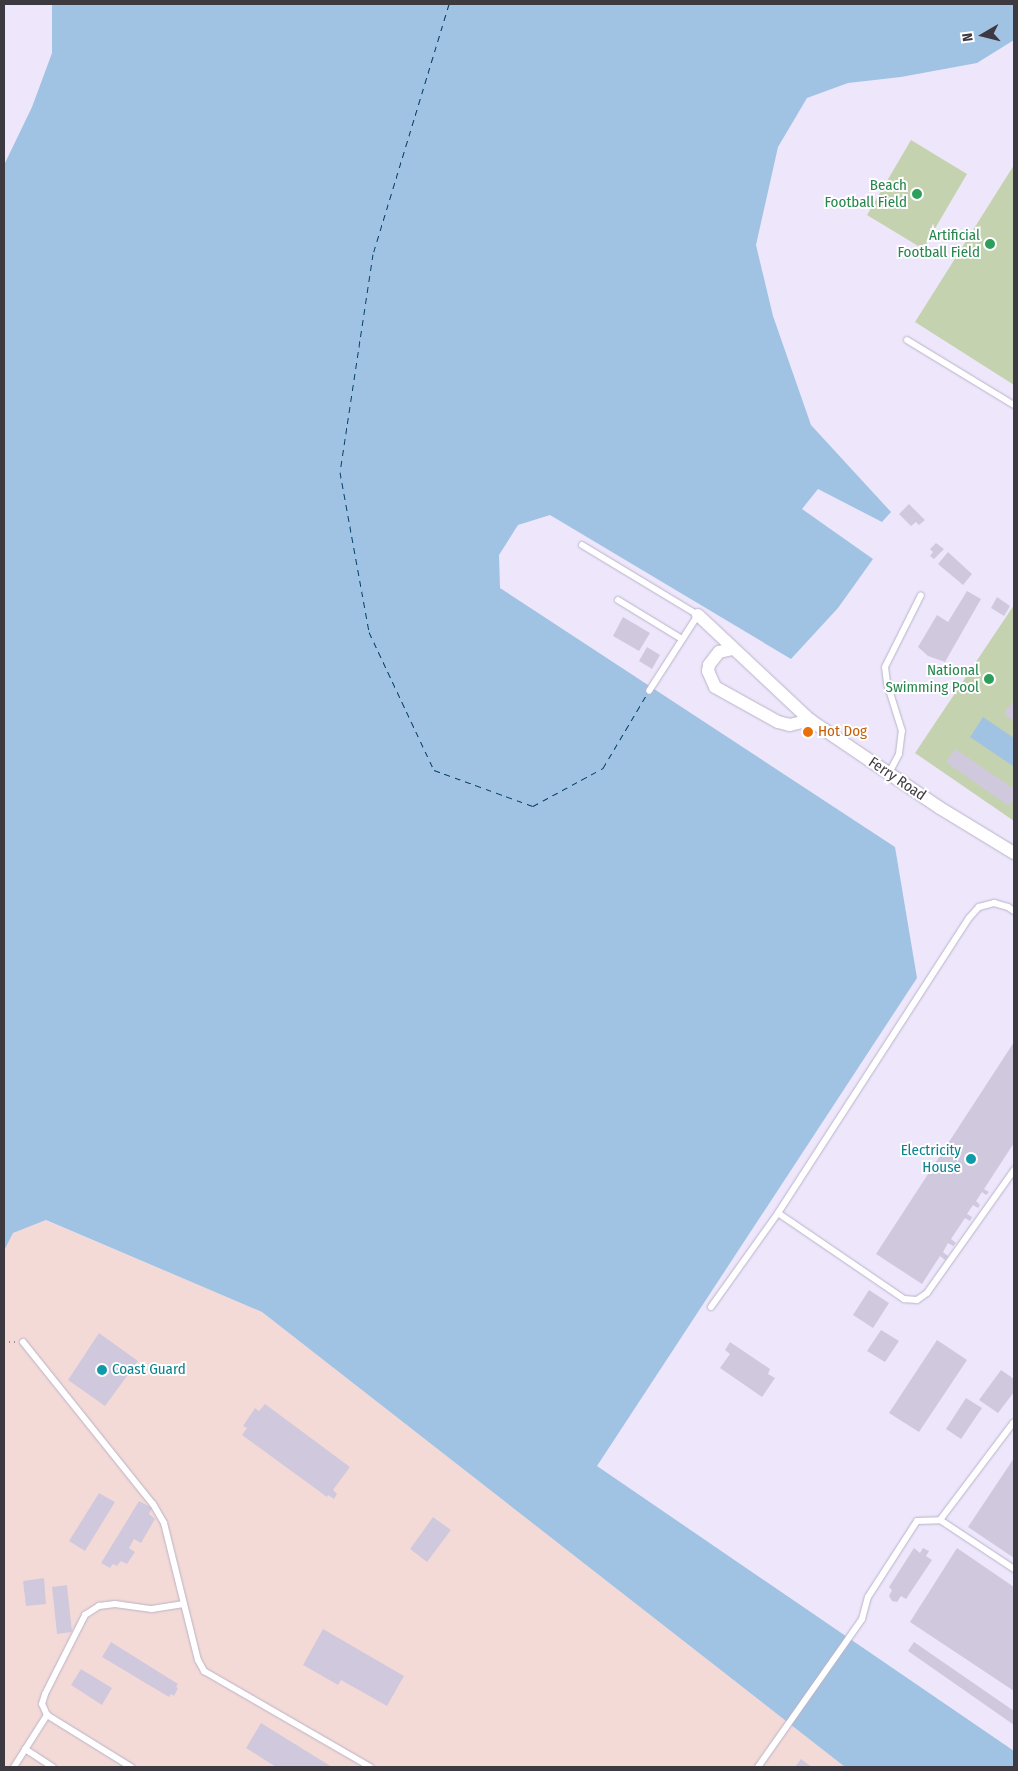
<!DOCTYPE html>
<style>
body{margin:0}
#map{position:relative;width:1018px;height:1771px;overflow:hidden;background:#eee7fc;font-family:"Fira Sans Condensed",sans-serif}
div>[style]{position:absolute}
.industrial>*{inset:0;background:#f4dad7}
.green>*{inset:0;background:#c5d2af}
.water>*{inset:0;background:#a1c3e3}
.ferry>*{height:1px;margin-top:-0.5px;transform-origin:0;background:repeating-linear-gradient(90deg,#043d66 0 6px,transparent 0 11px)}
.building>*{inset:0;background:#d0c9de}
.path>*{height:2.5px;margin-top:-1.25px;transform-origin:0;background:repeating-linear-gradient(90deg,#948f9e 0 1px,transparent 0 5px)}
.roads{filter:drop-shadow(0 0 1px #bab3c8) drop-shadow(0 0 1px #bab3c8)}
.service>*{height:6px;margin:-3px;padding:0 3px;transform-origin:3px;border-radius:3px;background:#fff}
.minor>*{height:12px;margin:-6px;padding:0 6px;transform-origin:6px;border-radius:6px;background:#fff}
.dots>*{width:14px;height:14px;translate:-50% -50%;box-sizing:border-box;border:2px solid #fff;border-radius:50%}
span{translate:-50% -50%;white-space:nowrap;text-align:center;line-height:1.15;-webkit-text-stroke:4px #fff;paint-order:stroke}
.leisure-label{font-size:15px;color:#27864d}
.right{translate:-100% -50%;text-align:right}
.food-label{font-size:15px;color:#c56008}
.left{translate:0 -50%;text-align:left}
.street-label{font-size:15px;color:#3c3941}
.culture-label{font-size:15px;color:#0d838f}
.frame{position:absolute;inset:0;border:5px solid #3c3941;pointer-events:none}
.north{position:absolute;left:958px;top:10px;width:50px;height:50px;-webkit-text-stroke:4px #fff;paint-order:stroke;rotate:262deg;font-size:14px;font-weight:700;line-height:20px;text-align:center;color:#3c3941}
.north::after{content:'';display:block;margin:auto;width:18px;height:22px;background:#3c3941;clip-path:polygon(50% 0,100% 100%,50% 72%,0 100%)}
</style>
<div id="map">
<div class="industrial">
<i style="clip-path:polygon(45px 1220px,262px 1312px,845px 1767px,4px 1767px,4px 1251px,13px 1233px)"></i>
</div>
<div class="green">
<i style="clip-path:polygon(911px 140px,967px 174px,923px 249px,867px 215px)"></i>
<i style="clip-path:polygon(1014px 165px,1014px 385px,915px 322px)"></i>
<i style="clip-path:polygon(1014px 605px,1014px 821px,915px 753px)"></i>
</div>
<div class="water">
<i style="clip-path:polygon(52px 4px,1014px 4px,1014px 40px,977px 63px,901px 77px,848px 83px,807px 98px,778px 147px,756px 245px,773px 316px,811px 425px,891px 512px,882px 522px,818px 489px,802px 509px,873px 559px,838px 608px,791px 659px,550px 515px,518px 525px,499px 555px,500px 588px,895px 847px,917px 978px,597px 1466px,1014px 1751px,1014px 1767px,845px 1767px,262px 1312px,46px 1220px,13px 1233px,4px 1251px,4px 165px,32px 107px,52px 53px)"></i>
<i style="clip-path:polygon(983px 717px,1014px 738px,1013px 766px,970px 737px)"></i>
</div>
<div class="ferry">
<i style="left:449px;top:4px;width:261px;rotate:106.9deg"></i>
<i style="left:373px;top:254px;width:220px;rotate:98.6deg"></i>
<i style="left:340px;top:472px;width:163px;rotate:79.7deg"></i>
<i style="left:369px;top:632px;width:153px;rotate:64.8deg"></i>
<i style="left:434px;top:770px;width:105px;rotate:20deg"></i>
<i style="left:533px;top:806px;width:80px;rotate:-28.5deg"></i>
<i style="left:603px;top:768px;width:86px;rotate:-59.3deg"></i>
</div>
<div class="building">
<i style="clip-path:polygon(909px 504px,925px 520px,919px 525px,916px 522px,911px 526px,899px 514px)"></i>
<i style="clip-path:polygon(936px 543px,944px 549px,934px 559px,930px 556px,933px 552px,930px 549px)"></i>
<i style="clip-path:polygon(948px 552px,972px 574px,963px 585px,938px 564px)"></i>
<i style="clip-path:polygon(967px 591px,981px 599px,945px 662px,928px 656px,918px 647px,937px 615px,948px 622px)"></i>
<i style="clip-path:polygon(997px 597px,1010px 606px,1004px 616px,991px 608px)"></i>
<i style="clip-path:polygon(623px 617px,650px 633px,639px 651px,613px 636px)"></i>
<i style="clip-path:polygon(647px 647px,660px 655px,652px 669px,639px 661px)"></i>
<i style="clip-path:polygon(1012px 702px,1014px 704px,1014px 721px,1004px 714px)"></i>
<i style="clip-path:polygon(955px 749px,1014px 789px,1014px 799px,1009px 806px,946px 762px)"></i>
<i style="clip-path:polygon(1014px 1042px,1014px 1143px,984px 1189px,989px 1192px,986px 1195px,982px 1192px,976px 1201px,980px 1205px,978px 1208px,973px 1205px,967px 1214px,972px 1217px,970px 1221px,965px 1218px,951px 1239px,956px 1243px,953px 1246px,948px 1243px,943px 1252px,948px 1256px,945px 1260px,940px 1256px,922px 1284px,876px 1254px)"></i>
<i style="clip-path:polygon(869px 1290px,889px 1303px,873px 1328px,853px 1315px)"></i>
<i style="clip-path:polygon(881px 1330px,899px 1341px,885px 1362px,867px 1351px)"></i>
<i style="clip-path:polygon(99px 1333px,138px 1361px,105px 1406px,68px 1380px)"></i>
<i style="clip-path:polygon(937px 1340px,967px 1360px,919px 1432px,889px 1413px)"></i>
<i style="clip-path:polygon(730px 1342px,770px 1369px,768px 1374px,775px 1378px,762px 1397px,720px 1368px,730px 1354px,725px 1350px)"></i>
<i style="clip-path:polygon(1001px 1370px,1014px 1379px,1014px 1392px,998px 1413px,979px 1400px)"></i>
<i style="clip-path:polygon(966px 1398px,982px 1408px,961px 1439px,946px 1429px)"></i>
<i style="clip-path:polygon(265px 1404px,350px 1467px,333px 1490px,337px 1494px,334px 1499px,328px 1495px,327px 1497px,242px 1435px,247px 1428px,243px 1426px,255px 1408px,259px 1411px)"></i>
<i style="clip-path:polygon(1014px 1458px,1014px 1558px,968px 1527px)"></i>
<i style="clip-path:polygon(99px 1493px,115px 1502px,85px 1551px,69px 1541px)"></i>
<i style="clip-path:polygon(139px 1501px,152px 1508px,149px 1514px,155px 1519px,141px 1543px,134px 1539px,129px 1548px,135px 1552px,127px 1564px,121px 1561px,117px 1566px,113px 1564px,110px 1568px,101px 1563px)"></i>
<i style="clip-path:polygon(433px 1517px,451px 1530px,427px 1562px,410px 1549px)"></i>
<i style="clip-path:polygon(914px 1548px,920px 1553px,923px 1548px,929px 1551px,926px 1556px,932px 1560px,906px 1599px,901px 1596px,897px 1602px,892px 1601px,889px 1596px,892px 1590px,889px 1587px)"></i>
<i style="clip-path:polygon(957px 1548px,1014px 1587px,1014px 1691px,910px 1622px)"></i>
<i style="clip-path:polygon(44px 1578px,46px 1604px,26px 1606px,23px 1581px)"></i>
<i style="clip-path:polygon(67px 1585px,72px 1632px,57px 1634px,52px 1587px)"></i>
<i style="clip-path:polygon(323px 1629px,404px 1676px,387px 1706px,341px 1680px,338px 1685px,303px 1665px)"></i>
<i style="clip-path:polygon(111px 1642px,178px 1684px,176px 1687px,178px 1688px,174px 1696px,171px 1694px,169px 1697px,102px 1657px)"></i>
<i style="clip-path:polygon(914px 1642px,1014px 1711px,1014px 1725px,908px 1651px)"></i>
<i style="clip-path:polygon(81px 1669px,112px 1688px,102px 1705px,71px 1685px)"></i>
<i style="clip-path:polygon(261px 1723px,332px 1767px,276px 1767px,246px 1748px)"></i>
<i style="clip-path:polygon(801px 1759px,812px 1767px,795px 1767px)"></i>
</div>
<div class="path">
<i style="left:4px;top:1342px;width:11px"></i>
</div>
<div class="roads">
<div class="service">
<i style="left:907px;top:340px;width:125px;rotate:31.3deg"></i>
<i style="left:582px;top:545px;width:135px;rotate:31.1deg"></i>
<i style="left:698px;top:615px;width:90px;rotate:122.8deg"></i>
<i style="left:618px;top:600px;width:75px;rotate:31.4deg"></i>
<i style="left:889px;top:773px;width:21px;rotate:-62deg"></i>
<i style="left:899px;top:754px;width:23px;rotate:-83deg"></i>
<i style="left:902px;top:731px;width:50px;rotate:-107.4deg"></i>
<i style="left:887px;top:683px;width:16px;rotate:-97deg"></i>
<i style="left:885px;top:667px;width:80px;rotate:-63.4deg"></i>
<i style="left:778px;top:1213px;width:153px;rotate:34.3deg"></i>
<i style="left:904px;top:1299px;width:13px;rotate:4deg"></i>
<i style="left:917px;top:1300px;width:12px;rotate:-35deg"></i>
<i style="left:927px;top:1293px;width:151px;rotate:-54.7deg"></i>
<i style="left:711px;top:1307px;width:115px;rotate:-54.5deg"></i>
<i style="left:778px;top:1213px;width:351px;rotate:-57.1deg"></i>
<i style="left:969px;top:918px;width:15px;rotate:-48deg"></i>
<i style="left:979px;top:907px;width:16px;rotate:-15deg"></i>
<i style="left:994px;top:903px;width:15px;rotate:16deg"></i>
<i style="left:1008px;top:907px;width:7px;rotate:34deg"></i>
<i style="left:23px;top:1342px;width:208px;rotate:51.3deg"></i>
<i style="left:153px;top:1504px;width:22px;rotate:60deg"></i>
<i style="left:164px;top:1523px;width:141px;rotate:76.1deg"></i>
<i style="left:198px;top:1660px;width:13px;rotate:61deg"></i>
<i style="left:204px;top:1671px;width:192px;rotate:30deg"></i>
<i style="left:940px;top:1520px;width:89px;rotate:33.5deg"></i>
<i style="left:47px;top:1715px;width:12px;rotate:-114deg"></i>
<i style="left:42px;top:1704px;width:10px;rotate:-73deg"></i>
<i style="left:45px;top:1694px;width:89px;rotate:-63.1deg"></i>
<i style="left:85px;top:1615px;width:17px;rotate:-33deg"></i>
<i style="left:99px;top:1606px;width:16px;rotate:-7deg"></i>
<i style="left:115px;top:1604px;width:37px;rotate:8deg"></i>
<i style="left:152px;top:1609px;width:32px;rotate:-9deg"></i>
<i style="left:25px;top:1749px;width:33px;rotate:33deg"></i>
<i style="left:14px;top:1767px;width:62px;rotate:-57.6deg"></i>
<i style="left:47px;top:1715px;width:99px;rotate:31.8deg"></i>
<i style="left:758px;top:1767px;width:181px;rotate:-54.9deg"></i>
<i style="left:862px;top:1619px;width:23px;rotate:-75deg"></i>
<i style="left:868px;top:1597px;width:90px;rotate:-57.2deg"></i>
<i style="left:917px;top:1521px;width:23px;rotate:-2deg"></i>
<i style="left:940px;top:1520px;width:121px;rotate:-53deg"></i>
<i style="left:1013px;top:1423px;width:1px;rotate:45deg"></i>
</div>
<div class="minor">
<i style="left:698px;top:615px;width:154px;rotate:43.2deg"></i>
<i style="left:810px;top:720px;width:157px;rotate:34.1deg"></i>
<i style="left:940px;top:808px;width:87px;rotate:31.3deg"></i>
<i style="left:733px;top:649px;width:14px;rotate:168deg"></i>
<i style="left:719px;top:652px;width:16px;rotate:128deg"></i>
<i style="left:709px;top:665px;width:6px;rotate:99deg"></i>
<i style="left:708px;top:671px;width:17px;rotate:66deg"></i>
<i style="left:715px;top:687px;width:72px;rotate:29.1deg"></i>
<i style="left:778px;top:722px;width:12px;rotate:14deg"></i>
<i style="left:790px;top:725px;width:21px;rotate:-14deg"></i>
</div>
</div>
<div class="dots">
<i style="left:917px;top:194px;background:#2e9e5b"></i>
<i style="left:990px;top:244px;background:#2e9e5b"></i>
<i style="left:989px;top:679px;background:#2e9e5b"></i>
<i style="left:808px;top:732px;background:#e8710a"></i>
<i style="left:971px;top:1159px;background:#0f9aa8"></i>
<i style="left:102px;top:1370px;background:#0f9aa8"></i>
</div>
<div class="leisure-label">
<span class="right" style="left:907px;top:194px">Beach<br>Football Field</span>
<span class="right" style="left:980px;top:244px">Artificial<br>Football Field</span>
<span class="right" style="left:979px;top:679px">National<br>Swimming Pool</span>
</div>
<div class="food-label">
<span class="left" style="left:818px;top:732px">Hot Dog</span>
</div>
<div class="street-label">
<span style="left:897px;top:779px;rotate:34deg">Ferry Road</span>
</div>
<div class="culture-label">
<span class="right" style="left:961px;top:1159px">Electricity<br>House</span>
<span class="left" style="left:112px;top:1370px">Coast Guard</span>
</div>
<div class="frame"></div>
<div class="north">N</div>
</div>
